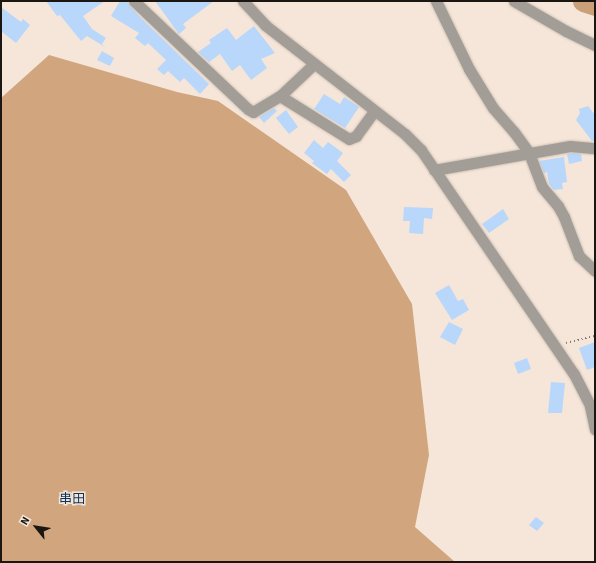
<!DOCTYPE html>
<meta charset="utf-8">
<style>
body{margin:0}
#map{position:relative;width:596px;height:563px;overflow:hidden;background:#f5e6d9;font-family:"Source Sans 3","Noto Sans JP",sans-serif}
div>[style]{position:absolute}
.forest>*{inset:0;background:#d1a67f}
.river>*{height:21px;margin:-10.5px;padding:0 10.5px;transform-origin:10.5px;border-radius:10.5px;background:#caa078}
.building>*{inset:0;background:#b8d7fa}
.path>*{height:2px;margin-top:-1px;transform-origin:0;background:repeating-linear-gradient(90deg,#837970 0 1px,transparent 0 4px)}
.roads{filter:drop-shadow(0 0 1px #cec1b5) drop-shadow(0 0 1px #cec1b5)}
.minor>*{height:11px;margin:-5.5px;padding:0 5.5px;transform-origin:5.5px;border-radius:5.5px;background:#a39d98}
span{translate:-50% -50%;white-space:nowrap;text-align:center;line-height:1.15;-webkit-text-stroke:3px #f5e6d9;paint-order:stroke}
.quarter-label{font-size:13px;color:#0b3258}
.frame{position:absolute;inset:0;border:2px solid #1b1611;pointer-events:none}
.north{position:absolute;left:16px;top:507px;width:40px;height:40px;-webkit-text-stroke:3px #f5e6d9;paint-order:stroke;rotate:300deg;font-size:11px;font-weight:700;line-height:16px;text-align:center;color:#1b1611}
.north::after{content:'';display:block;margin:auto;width:14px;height:18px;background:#1b1611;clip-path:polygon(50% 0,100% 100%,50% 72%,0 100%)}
</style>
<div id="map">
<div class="forest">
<i style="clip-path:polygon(49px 55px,177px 92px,218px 101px,346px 190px,412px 304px,429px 455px,415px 527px,455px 562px,1px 561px,1px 98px)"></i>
</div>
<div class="river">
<i style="left:583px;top:1px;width:13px;rotate:18deg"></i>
</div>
<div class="building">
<i style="clip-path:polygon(46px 1px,105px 1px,83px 16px,92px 29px,106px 38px,102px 44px,105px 47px,87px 36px,81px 41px,60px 15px,57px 16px)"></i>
<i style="clip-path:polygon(120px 1px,127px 2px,141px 18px,209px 84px,200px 94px,184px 78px,180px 82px,168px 71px,164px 75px,157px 69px,166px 60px,148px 43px,145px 46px,135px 38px,139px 33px,111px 16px)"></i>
<i style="clip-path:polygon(155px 1px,214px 1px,183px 24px,186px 28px,179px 34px)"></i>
<i style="clip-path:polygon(1px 7px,21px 22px,23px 19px,30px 25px,16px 43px,1px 31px)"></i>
<i style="clip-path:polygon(254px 26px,275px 53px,261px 59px,267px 68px,251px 80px,240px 65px,232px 71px,220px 54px,209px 62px,198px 52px,211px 43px,209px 40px,227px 28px,236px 40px)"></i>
<i style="clip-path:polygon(102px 51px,114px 58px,110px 66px,97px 60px)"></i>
<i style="clip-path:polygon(324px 94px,340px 104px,344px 97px,359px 107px,345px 128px,314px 109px)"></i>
<i style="clip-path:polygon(588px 106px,595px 115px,595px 141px,592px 141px,576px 120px,580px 113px,579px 109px)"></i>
<i style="clip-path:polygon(274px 108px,277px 111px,264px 123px,259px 117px)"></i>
<i style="clip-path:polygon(286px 110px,298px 127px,289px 134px,276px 118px)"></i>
<i style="clip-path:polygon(314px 140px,323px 148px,328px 142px,343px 153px,337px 161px,351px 175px,344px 182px,331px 169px,327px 174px,312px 163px,314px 161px,304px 153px)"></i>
<i style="clip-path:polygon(573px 153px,581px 154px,582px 161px,569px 164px,567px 154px)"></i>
<i style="clip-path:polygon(564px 157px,567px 182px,562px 183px,563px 189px,554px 190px,549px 184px,547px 172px,544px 173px,539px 161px)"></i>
<i style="clip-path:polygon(404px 207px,433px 208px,432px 219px,424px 218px,423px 234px,409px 233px,410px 221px,403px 221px)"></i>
<i style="clip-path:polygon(503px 209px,509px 219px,489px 233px,482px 224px)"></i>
<i style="clip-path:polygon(449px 285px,458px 301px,463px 299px,469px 310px,452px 320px,435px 293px)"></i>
<i style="clip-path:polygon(449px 322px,463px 329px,455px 345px,440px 337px)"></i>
<i style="clip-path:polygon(595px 342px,595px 367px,587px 370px,579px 348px)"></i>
<i style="clip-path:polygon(527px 358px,531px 369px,518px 374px,514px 363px)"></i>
<i style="clip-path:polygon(551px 382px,565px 383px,562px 413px,548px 413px)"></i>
<i style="clip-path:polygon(536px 517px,544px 523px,537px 531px,529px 525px)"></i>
</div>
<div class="path">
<i style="left:566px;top:343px;width:30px;rotate:-14deg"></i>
</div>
<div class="roads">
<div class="minor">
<i style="left:134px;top:1px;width:157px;rotate:43.5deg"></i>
<i style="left:248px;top:109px;width:6px;rotate:31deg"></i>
<i style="left:253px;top:112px;width:31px;rotate:-31deg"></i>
<i style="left:280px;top:96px;width:81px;rotate:31.9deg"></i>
<i style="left:349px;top:139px;width:8px;rotate:-23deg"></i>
<i style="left:356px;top:136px;width:31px;rotate:-54deg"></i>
<i style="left:243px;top:1px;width:33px;rotate:47deg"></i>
<i style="left:265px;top:25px;width:177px;rotate:37.9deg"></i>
<i style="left:405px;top:134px;width:23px;rotate:45deg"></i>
<i style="left:421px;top:150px;width:271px;rotate:55.7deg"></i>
<i style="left:574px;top:374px;width:36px;rotate:63deg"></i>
<i style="left:590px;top:406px;width:24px;rotate:78deg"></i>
<i style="left:436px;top:1px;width:76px;rotate:64.1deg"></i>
<i style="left:469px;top:69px;width:46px;rotate:58.4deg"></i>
<i style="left:493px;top:108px;width:32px;rotate:49deg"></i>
<i style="left:514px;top:132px;width:26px;rotate:54deg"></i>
<i style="left:529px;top:153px;width:36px;rotate:69deg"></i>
<i style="left:542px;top:187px;width:25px;rotate:50deg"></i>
<i style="left:558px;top:206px;width:13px;rotate:61deg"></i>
<i style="left:564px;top:217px;width:42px;rotate:69deg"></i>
<i style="left:579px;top:256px;width:22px;rotate:43deg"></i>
<i style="left:514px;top:1px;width:60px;rotate:30deg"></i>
<i style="left:566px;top:31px;width:32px;rotate:26deg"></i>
<i style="left:280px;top:96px;width:47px;rotate:-43.3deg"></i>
<i style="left:434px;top:170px;width:138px;rotate:-10deg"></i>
<i style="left:570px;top:146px;width:25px;rotate:5deg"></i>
</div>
</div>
<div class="quarter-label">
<span style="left:72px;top:499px">串田</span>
</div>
<div class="frame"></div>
<div class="north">N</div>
</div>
